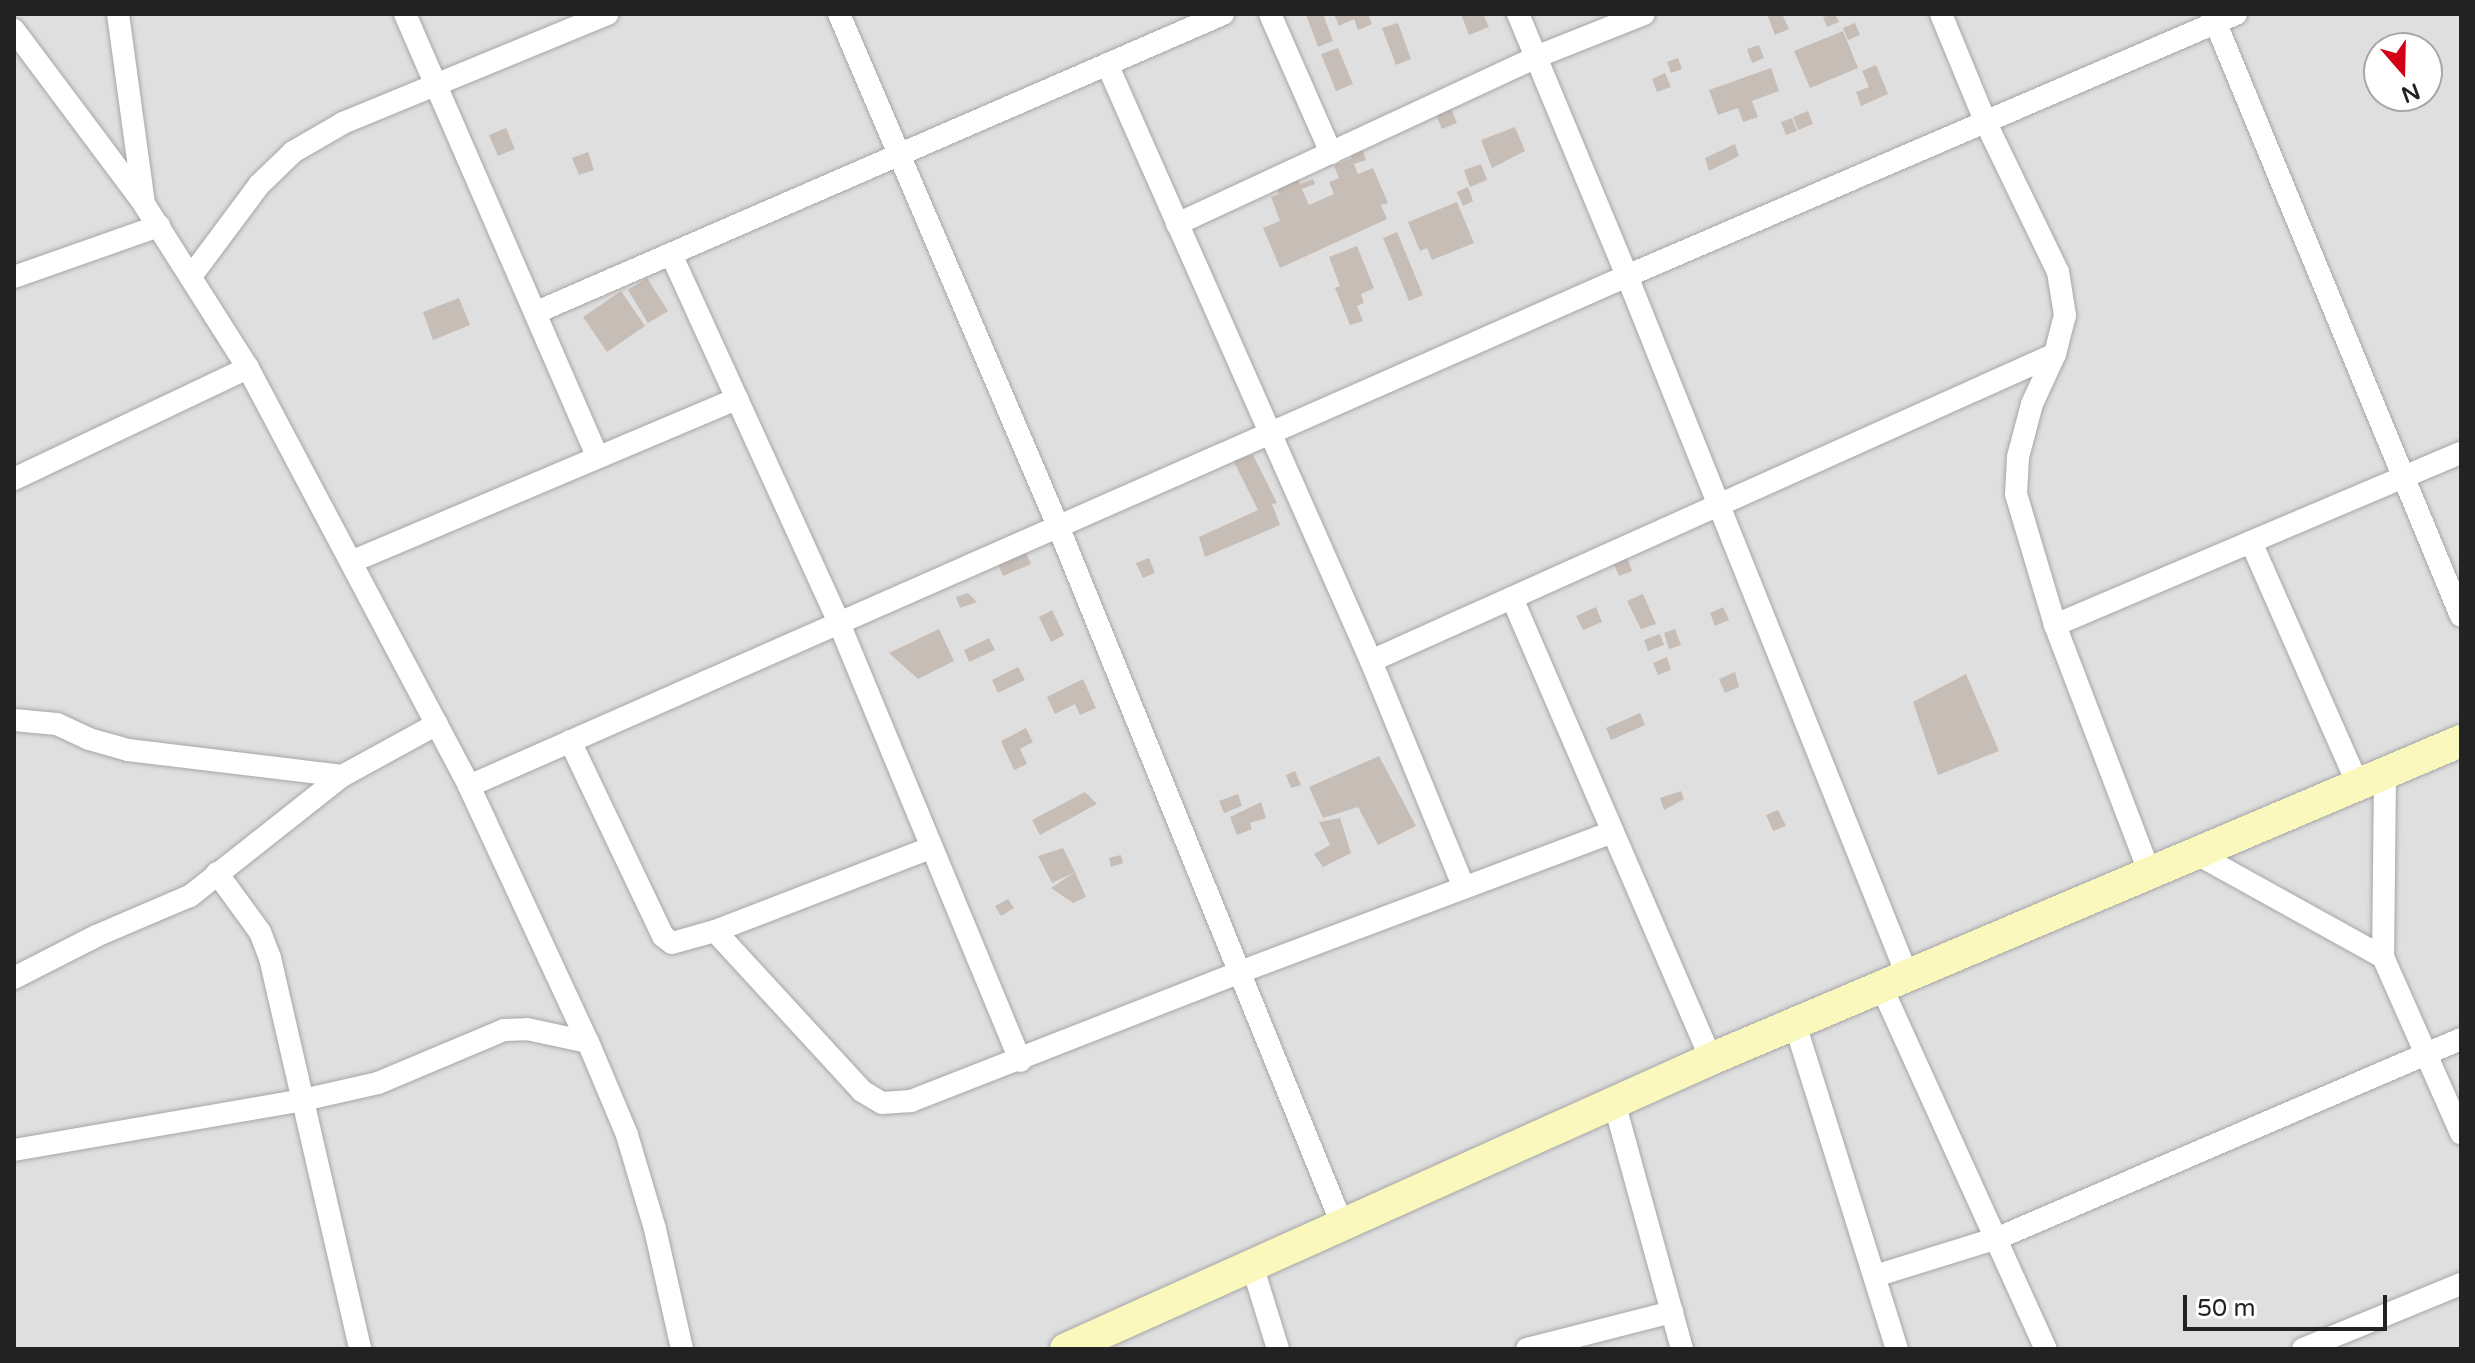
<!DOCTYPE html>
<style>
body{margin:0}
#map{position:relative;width:2475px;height:1363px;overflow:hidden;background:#f2eee8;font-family:"Varela Round",sans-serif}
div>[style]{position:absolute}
.residential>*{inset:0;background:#e0dfdf}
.building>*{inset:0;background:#c7bdb7}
.roads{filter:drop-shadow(0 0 2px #a6a6a6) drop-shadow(0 0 2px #a6a6a6)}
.street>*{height:22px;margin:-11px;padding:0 11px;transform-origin:11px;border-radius:11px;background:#fff}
.secondary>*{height:32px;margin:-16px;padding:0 16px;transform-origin:16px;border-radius:16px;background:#fbf8bd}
span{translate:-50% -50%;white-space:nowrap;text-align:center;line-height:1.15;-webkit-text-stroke:6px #fff;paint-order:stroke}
.frame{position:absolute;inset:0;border:16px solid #222;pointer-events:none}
.north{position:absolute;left:2363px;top:32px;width:80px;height:80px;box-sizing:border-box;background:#fff;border:2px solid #a7a7a7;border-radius:50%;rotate:160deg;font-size:22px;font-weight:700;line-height:32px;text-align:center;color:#222}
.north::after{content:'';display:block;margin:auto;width:28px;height:36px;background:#d30016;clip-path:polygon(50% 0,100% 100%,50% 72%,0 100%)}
.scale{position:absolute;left:2183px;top:1295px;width:204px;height:36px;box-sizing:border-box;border:4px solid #222;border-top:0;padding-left:10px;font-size:24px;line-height:28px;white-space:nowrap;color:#222;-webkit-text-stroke:6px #fff;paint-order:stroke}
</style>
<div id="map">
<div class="residential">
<i style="clip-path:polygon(evenodd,14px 14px,2461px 14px,2461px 1349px,14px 1349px,14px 14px,2379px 48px,2427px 48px,2427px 96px,2379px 96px,2379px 48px)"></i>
</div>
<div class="building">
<i style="clip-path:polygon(1323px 14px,1333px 41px,1318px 47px,1306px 15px)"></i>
<i style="clip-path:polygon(1334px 14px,1368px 14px,1372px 24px,1358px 30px,1354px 19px,1339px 26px)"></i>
<i style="clip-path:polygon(1461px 14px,1483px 14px,1489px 27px,1469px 35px)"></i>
<i style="clip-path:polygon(1767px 14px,1782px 14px,1789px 29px,1775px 35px)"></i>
<i style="clip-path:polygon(1835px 14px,1839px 22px,1827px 27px,1823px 17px)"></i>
<i style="clip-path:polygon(1398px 23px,1411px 59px,1396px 65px,1382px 28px)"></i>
<i style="clip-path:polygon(1855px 23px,1860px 35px,1848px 40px,1843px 28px)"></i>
<i style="clip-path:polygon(1843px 31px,1858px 68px,1810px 88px,1794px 51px)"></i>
<i style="clip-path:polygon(1759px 45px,1764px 58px,1752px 63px,1747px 49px)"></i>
<i style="clip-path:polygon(1338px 48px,1353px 84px,1336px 91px,1321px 54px)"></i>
<i style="clip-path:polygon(1678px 58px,1682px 69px,1671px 73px,1667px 62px)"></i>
<i style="clip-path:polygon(1876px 65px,1888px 94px,1861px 106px,1856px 92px,1869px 87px,1862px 71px)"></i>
<i style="clip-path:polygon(1771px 68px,1779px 91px,1752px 101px,1758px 117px,1743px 122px,1738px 108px,1718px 115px,1709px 90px)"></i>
<i style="clip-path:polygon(1665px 73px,1671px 87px,1657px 92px,1652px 79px)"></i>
<i style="clip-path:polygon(1450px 106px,1457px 123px,1442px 129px,1435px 112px)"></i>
<i style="clip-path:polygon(1808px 111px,1813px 124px,1798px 130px,1793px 117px)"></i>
<i style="clip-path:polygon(1792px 118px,1797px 131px,1786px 135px,1781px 122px)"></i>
<i style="clip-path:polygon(1515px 127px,1525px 151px,1492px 168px,1481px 140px)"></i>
<i style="clip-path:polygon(506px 128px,515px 149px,498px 156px,489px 135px)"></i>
<i style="clip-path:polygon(1735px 144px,1739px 156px,1709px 171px,1705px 158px)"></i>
<i style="clip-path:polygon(1361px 146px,1366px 160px,1354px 164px,1358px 174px,1373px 168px,1388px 203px,1381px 205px,1387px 219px,1280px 268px,1263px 228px,1280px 221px,1271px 197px,1279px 194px,1275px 184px,1297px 175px,1300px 184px,1313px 179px,1315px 184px,1302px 189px,1309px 205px,1334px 194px,1329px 182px,1339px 178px,1334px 166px,1352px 158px,1349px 151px)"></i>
<i style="clip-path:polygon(588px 152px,594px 170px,579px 175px,572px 158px)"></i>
<i style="clip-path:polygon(1481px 164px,1487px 180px,1470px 187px,1464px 170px)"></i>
<i style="clip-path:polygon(1468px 187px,1473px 201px,1463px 206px,1457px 192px)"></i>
<i style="clip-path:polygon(1457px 202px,1474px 243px,1432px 260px,1427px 248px,1420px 251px,1408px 222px)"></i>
<i style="clip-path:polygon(1397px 232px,1423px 295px,1409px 301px,1383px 238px)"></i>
<i style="clip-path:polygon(1357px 246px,1374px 288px,1361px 294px,1364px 303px,1357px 306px,1363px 321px,1350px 325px,1335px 288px,1340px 286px,1329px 257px)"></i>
<i style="clip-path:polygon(647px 278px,668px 311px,648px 323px,628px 290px)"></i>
<i style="clip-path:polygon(621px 291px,645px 326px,607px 352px,583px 317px)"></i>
<i style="clip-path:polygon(459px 298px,470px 325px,433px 340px,423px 312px)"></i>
<i style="clip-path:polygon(1253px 455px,1277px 503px,1272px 504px,1280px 525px,1205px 557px,1199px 537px,1258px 510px,1232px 458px)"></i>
<i style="clip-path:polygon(1024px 549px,1031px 564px,1003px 576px,997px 561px)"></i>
<i style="clip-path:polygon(1149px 558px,1155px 573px,1143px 578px,1136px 563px)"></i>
<i style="clip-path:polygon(1627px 558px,1632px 571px,1619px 576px,1613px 562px)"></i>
<i style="clip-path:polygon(968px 593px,977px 602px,960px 608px,956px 597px)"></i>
<i style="clip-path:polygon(1643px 594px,1656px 624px,1641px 629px,1627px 601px)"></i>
<i style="clip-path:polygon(1596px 607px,1602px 622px,1583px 630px,1576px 616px)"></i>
<i style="clip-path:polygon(1723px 607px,1729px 620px,1715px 626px,1710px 613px)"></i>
<i style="clip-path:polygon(1052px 610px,1064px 635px,1051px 642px,1039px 617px)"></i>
<i style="clip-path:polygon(939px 629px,954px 661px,918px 679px,889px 653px)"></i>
<i style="clip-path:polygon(1675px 629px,1681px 645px,1669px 649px,1664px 633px)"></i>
<i style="clip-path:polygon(1660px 634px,1664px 645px,1648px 651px,1644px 640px)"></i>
<i style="clip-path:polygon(989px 638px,995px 650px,969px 662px,964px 650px)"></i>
<i style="clip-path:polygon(1667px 657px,1671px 670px,1658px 675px,1653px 663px)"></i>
<i style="clip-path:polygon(1018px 667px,1025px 680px,998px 693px,992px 680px)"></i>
<i style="clip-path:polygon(1735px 672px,1739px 687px,1725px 693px,1719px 679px)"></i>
<i style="clip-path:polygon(1966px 674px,1999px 751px,1938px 775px,1913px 702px)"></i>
<i style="clip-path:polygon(1083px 679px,1096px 708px,1080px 715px,1075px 704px,1055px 714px,1047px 697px)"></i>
<i style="clip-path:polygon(1640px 713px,1645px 725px,1611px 740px,1606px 728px)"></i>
<i style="clip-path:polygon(1026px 728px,1033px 742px,1020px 749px,1027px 764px,1014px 770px,1001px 741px)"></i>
<i style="clip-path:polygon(1379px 756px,1416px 826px,1378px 845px,1358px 807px,1323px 818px,1309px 787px)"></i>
<i style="clip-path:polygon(1295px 771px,1301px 785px,1291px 788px,1286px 775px)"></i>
<i style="clip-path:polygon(1681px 791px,1684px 799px,1664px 810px,1660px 798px)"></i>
<i style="clip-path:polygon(1085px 792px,1097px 804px,1040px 835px,1032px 820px)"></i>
<i style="clip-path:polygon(1238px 794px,1242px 806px,1224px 813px,1219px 801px)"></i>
<i style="clip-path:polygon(1261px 802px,1266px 818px,1250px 823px,1252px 829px,1237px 835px,1230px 817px)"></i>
<i style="clip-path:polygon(1778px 810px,1786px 826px,1773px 831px,1766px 815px)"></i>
<i style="clip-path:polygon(1340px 818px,1351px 853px,1323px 867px,1314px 854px,1330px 845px,1319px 822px)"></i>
<i style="clip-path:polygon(1063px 848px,1075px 872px,1052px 883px,1038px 856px)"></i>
<i style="clip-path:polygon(1121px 855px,1123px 863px,1111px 867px,1109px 858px)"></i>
<i style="clip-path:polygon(1075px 872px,1086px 897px,1073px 903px,1051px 888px)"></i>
<i style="clip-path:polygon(1008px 899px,1014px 908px,1001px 916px,995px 906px)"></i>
</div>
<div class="roads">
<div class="street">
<i style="left:118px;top:14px;width:191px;rotate:82.2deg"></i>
<i style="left:405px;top:14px;width:483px;rotate:66.5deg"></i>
<i style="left:839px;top:14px;width:557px;rotate:66.84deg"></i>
<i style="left:1058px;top:526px;width:754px;rotate:67.86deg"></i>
<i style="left:1270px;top:14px;width:152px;rotate:66.3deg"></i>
<i style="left:1518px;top:14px;width:284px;rotate:67.4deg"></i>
<i style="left:1627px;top:276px;width:755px;rotate:68.16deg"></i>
<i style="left:1941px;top:14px;width:116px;rotate:67.6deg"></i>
<i style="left:1985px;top:121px;width:168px;rotate:64.2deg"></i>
<i style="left:2058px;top:272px;width:44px;rotate:80.8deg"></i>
<i style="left:2065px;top:315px;width:40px;rotate:104.4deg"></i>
<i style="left:2055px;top:354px;width:55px;rotate:114.7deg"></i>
<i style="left:2032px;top:404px;width:55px;rotate:104.8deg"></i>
<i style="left:2018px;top:457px;width:37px;rotate:93deg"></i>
<i style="left:2016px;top:494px;width:137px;rotate:73.4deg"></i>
<i style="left:2055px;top:625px;width:267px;rotate:69.1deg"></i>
<i style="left:2212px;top:14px;width:651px;rotate:67.53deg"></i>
<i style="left:14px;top:30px;width:217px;rotate:53.2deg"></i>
<i style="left:144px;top:204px;width:194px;rotate:57.6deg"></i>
<i style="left:248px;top:368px;width:473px;rotate:62.1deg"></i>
<i style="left:469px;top:786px;width:282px;rotate:65.1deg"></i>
<i style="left:1107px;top:64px;width:653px;rotate:66.14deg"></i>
<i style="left:1371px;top:661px;width:245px;rotate:67.7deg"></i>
<i style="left:1177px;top:224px;width:396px;rotate:-24.9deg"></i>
<i style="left:1536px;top:57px;width:116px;rotate:-21.7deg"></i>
<i style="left:671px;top:254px;width:405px;rotate:65.5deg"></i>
<i style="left:839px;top:623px;width:474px;rotate:67.5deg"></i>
<i style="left:192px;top:275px;width:112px;rotate:-53.3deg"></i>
<i style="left:259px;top:185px;width:47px;rotate:-44.1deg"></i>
<i style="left:293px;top:152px;width:58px;rotate:-30.1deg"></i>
<i style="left:343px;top:123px;width:286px;rotate:-22.4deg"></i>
<i style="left:14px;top:277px;width:154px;rotate:-19.4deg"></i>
<i style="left:537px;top:312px;width:748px;rotate:-23.48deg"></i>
<i style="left:14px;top:479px;width:259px;rotate:-25.4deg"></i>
<i style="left:2251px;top:542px;width:266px;rotate:66.2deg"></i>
<i style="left:353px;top:561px;width:417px;rotate:-22.9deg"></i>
<i style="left:1512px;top:598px;width:502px;rotate:66.65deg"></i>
<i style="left:2055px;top:625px;width:441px;rotate:-23deg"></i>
<i style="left:1371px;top:661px;width:750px;rotate:-24.17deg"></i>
<i style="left:14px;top:720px;width:43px;rotate:5.3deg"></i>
<i style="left:57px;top:724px;width:35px;rotate:25deg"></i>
<i style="left:89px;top:739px;width:41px;rotate:15.8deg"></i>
<i style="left:128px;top:750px;width:216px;rotate:6.9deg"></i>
<i style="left:570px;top:741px;width:216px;rotate:64.5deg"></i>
<i style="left:663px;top:936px;width:11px;rotate:38deg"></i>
<i style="left:672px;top:943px;width:45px;rotate:-15.6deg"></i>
<i style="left:715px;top:931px;width:230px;rotate:-21.1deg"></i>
<i style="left:2385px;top:774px;width:183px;rotate:90.6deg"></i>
<i style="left:2383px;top:957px;width:193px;rotate:66.1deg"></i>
<i style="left:469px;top:786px;width:1265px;rotate:-23.77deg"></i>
<i style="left:1627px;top:276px;width:663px;rotate:-23.28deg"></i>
<i style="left:2197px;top:854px;width:213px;rotate:29deg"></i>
<i style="left:217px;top:873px;width:73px;rotate:53.9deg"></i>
<i style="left:260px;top:932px;width:28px;rotate:69deg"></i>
<i style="left:270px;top:958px;width:401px;rotate:77deg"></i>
<i style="left:715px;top:931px;width:217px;rotate:47.4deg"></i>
<i style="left:862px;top:1091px;width:23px;rotate:31deg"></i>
<i style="left:882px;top:1103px;width:29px;rotate:-4deg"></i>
<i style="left:911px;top:1101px;width:353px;rotate:-21.4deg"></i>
<i style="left:1240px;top:972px;width:398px;rotate:-20.6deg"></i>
<i style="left:14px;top:978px;width:92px;rotate:-27.1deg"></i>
<i style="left:96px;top:936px;width:102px;rotate:-23.1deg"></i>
<i style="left:190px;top:896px;width:194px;rotate:-38.3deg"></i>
<i style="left:342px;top:776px;width:108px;rotate:-28.7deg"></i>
<i style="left:1882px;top:988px;width:397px;rotate:65.6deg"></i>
<i style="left:1795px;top:1024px;width:341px;rotate:72.6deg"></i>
<i style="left:1614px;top:1102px;width:256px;rotate:74.6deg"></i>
<i style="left:14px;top:1150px;width:293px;rotate:-9.8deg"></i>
<i style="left:303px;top:1100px;width:77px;rotate:-12.8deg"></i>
<i style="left:378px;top:1083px;width:137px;rotate:-22.8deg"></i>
<i style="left:504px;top:1030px;width:23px;rotate:-2deg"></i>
<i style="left:527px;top:1029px;width:62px;rotate:12deg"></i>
<i style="left:588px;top:1042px;width:101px;rotate:67.2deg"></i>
<i style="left:627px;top:1135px;width:98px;rotate:73.4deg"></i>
<i style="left:655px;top:1229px;width:123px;rotate:77.3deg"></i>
<i style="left:1252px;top:1265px;width:88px;rotate:72.8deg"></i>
<i style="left:1875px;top:1276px;width:129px;rotate:-17.2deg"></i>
<i style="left:1998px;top:1238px;width:504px;rotate:-23.26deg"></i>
<i style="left:1527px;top:1349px;width:150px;rotate:-14.3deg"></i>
<i style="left:2303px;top:1349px;width:171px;rotate:-22.4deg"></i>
</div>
<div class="secondary">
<i style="left:1066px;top:1349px;width:707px;rotate:-24.21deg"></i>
<i style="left:1711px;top:1059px;width:815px;rotate:-22.98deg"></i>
</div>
</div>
<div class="frame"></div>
<div class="north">N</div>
<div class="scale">50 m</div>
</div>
